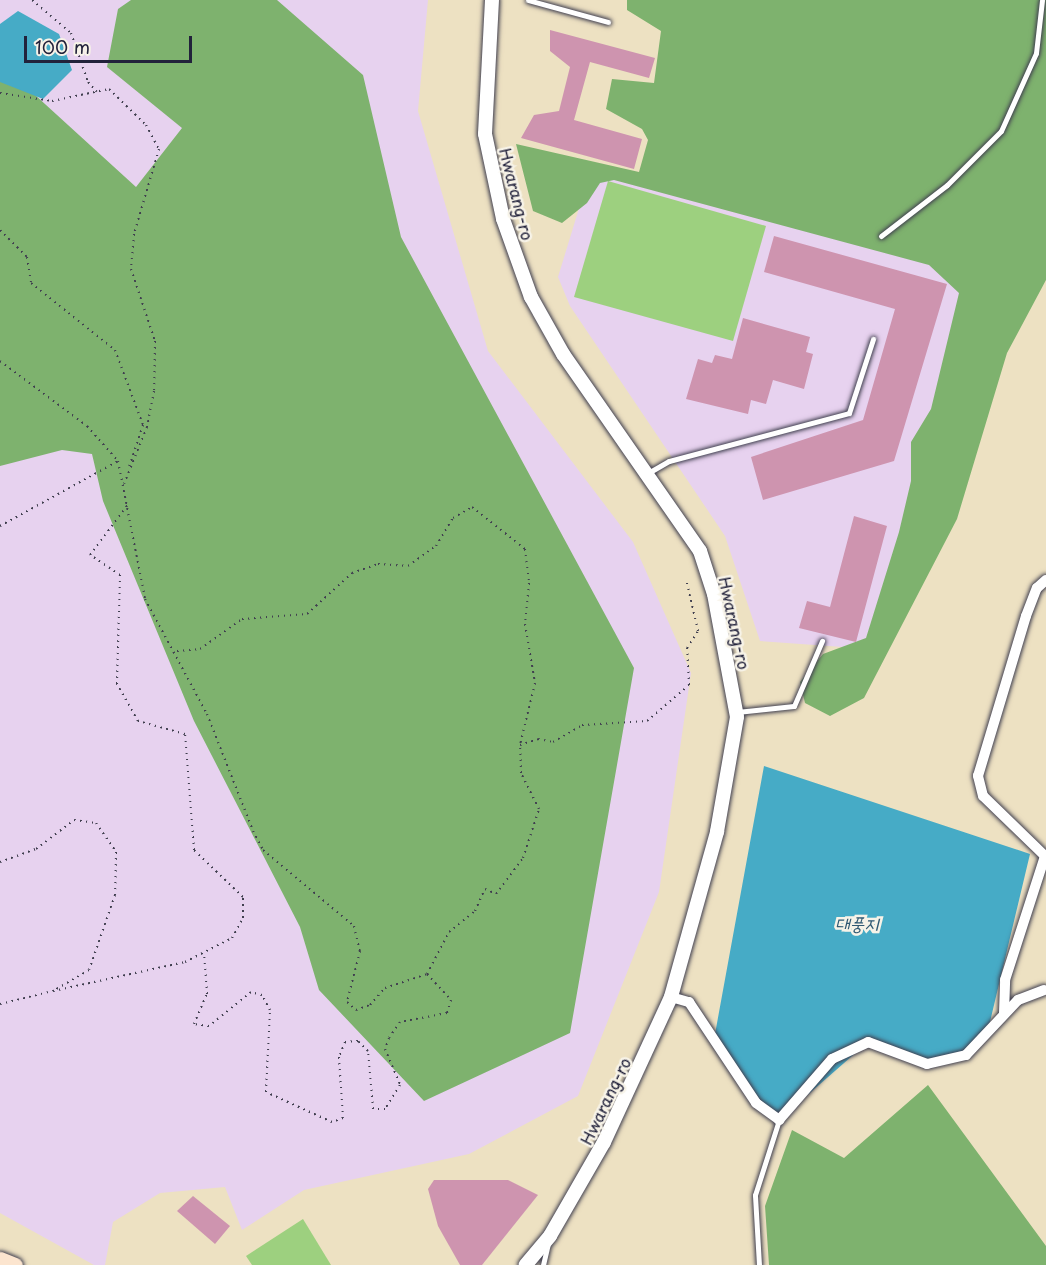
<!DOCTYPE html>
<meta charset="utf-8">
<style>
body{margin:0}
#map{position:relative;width:1046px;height:1265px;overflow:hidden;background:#ede1c2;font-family:"Playpen Sans","Poor Story",sans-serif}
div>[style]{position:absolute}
.built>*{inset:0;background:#e7d2ef}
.green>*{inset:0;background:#9dd07f}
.forest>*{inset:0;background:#7eb26e}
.water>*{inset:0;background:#46abc6}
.building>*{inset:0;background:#ce94af}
.path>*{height:2px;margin-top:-1px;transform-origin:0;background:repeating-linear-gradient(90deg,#403f4f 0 1.5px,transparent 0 6px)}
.roads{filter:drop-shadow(0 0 2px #403f4f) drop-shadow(0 0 2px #403f4f)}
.service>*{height:5px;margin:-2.5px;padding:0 2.5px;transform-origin:2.5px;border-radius:2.5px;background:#fff}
.minor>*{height:10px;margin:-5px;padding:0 5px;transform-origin:5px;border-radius:5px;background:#fff}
.tertiary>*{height:14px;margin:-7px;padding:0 7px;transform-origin:7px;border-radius:7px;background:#fff}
.secondary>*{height:15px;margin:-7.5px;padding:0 7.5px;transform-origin:7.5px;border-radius:7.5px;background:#fce5cf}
span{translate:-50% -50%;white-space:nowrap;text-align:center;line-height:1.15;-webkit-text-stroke:5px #f7f3e8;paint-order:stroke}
.street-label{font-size:16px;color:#22223b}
.water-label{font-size:18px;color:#305973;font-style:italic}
.scale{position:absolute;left:24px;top:36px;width:168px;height:27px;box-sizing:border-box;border:3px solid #22223b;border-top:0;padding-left:8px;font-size:18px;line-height:21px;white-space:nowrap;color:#22223b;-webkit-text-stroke:4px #f7f3e8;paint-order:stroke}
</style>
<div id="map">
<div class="built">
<i style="clip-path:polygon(0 0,428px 0,418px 111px,488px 351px,633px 542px,691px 673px,659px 892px,578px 1096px,469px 1154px,304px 1190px,242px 1230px,225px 1187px,160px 1193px,113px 1222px,105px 1265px,94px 1265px,0 1213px)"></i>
<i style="clip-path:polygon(607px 171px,977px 274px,871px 649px,760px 641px,725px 536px,570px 306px,558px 277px,584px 192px)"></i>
</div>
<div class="green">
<i style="clip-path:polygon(608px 181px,766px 226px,733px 341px,574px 297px)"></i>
<i style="clip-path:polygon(303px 1219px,331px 1265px,252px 1265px,246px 1256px)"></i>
</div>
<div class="forest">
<i style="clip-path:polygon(131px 0,277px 0,363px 75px,401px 237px,634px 668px,570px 1033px,424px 1101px,319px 990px,300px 927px,194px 721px,103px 501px,92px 454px,62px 450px,0 466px,0 63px,136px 187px,182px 128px,107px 67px,118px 9px)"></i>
<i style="clip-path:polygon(627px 0,1046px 0,1046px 280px,1007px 353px,957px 519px,864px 698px,830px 716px,805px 703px,800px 682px,823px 654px,866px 638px,899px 532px,911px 481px,911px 442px,931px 409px,959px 293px,929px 265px,614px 180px,600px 183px,587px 203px,562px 223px,533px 211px,516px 144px,639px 172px,648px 140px,642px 129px,606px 109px,612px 79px,654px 83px,661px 31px,627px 10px)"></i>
<i style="clip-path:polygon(928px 1085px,1046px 1246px,1046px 1265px,769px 1265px,765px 1206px,792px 1130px,844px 1158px)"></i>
</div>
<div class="water">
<i style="clip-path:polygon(18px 11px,59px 34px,72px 70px,43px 99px,0 82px,0 24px)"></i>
<i style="clip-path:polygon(764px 766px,1030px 854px,989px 1026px,966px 1055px,927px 1064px,868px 1042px,779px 1120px,756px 1103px,713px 1045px)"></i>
</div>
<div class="building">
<i style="clip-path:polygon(550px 30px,655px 58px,649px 78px,590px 62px,574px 120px,642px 139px,634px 169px,521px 138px,534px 115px,559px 111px,570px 67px,550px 51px)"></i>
<i style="clip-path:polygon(774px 236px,947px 284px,894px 461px,763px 500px,751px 457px,863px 420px,895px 309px,764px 272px)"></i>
<i style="clip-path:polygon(743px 318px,810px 337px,806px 352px,813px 354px,804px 389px,773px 380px,766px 404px,751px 400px,748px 414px,686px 399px,698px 359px,712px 363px,715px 355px,732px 359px)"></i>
<i style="clip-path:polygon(854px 516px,887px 526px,856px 642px,799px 628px,807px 601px,830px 607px)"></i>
<i style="clip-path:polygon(434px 1180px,508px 1180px,538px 1195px,482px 1265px,460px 1265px,438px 1226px,428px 1189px)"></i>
<i style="clip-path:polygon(193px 1196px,230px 1226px,215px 1244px,177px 1211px)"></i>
</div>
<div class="path">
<i style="left:32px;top:0;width:51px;rotate:40.2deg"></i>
<i style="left:71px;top:33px;width:52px;rotate:70.9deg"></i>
<i style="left:88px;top:82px;width:13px;rotate:48deg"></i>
<i style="left:0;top:93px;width:53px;rotate:8.7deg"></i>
<i style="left:52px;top:101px;width:58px;rotate:-11.9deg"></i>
<i style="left:109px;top:89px;width:52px;rotate:44.2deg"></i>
<i style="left:146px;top:125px;width:27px;rotate:62deg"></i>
<i style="left:159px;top:149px;width:89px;rotate:106.4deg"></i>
<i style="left:134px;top:234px;width:35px;rotate:95deg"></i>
<i style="left:131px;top:269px;width:76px;rotate:71.6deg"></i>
<i style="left:155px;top:341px;width:50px;rotate:91.1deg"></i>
<i style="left:154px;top:391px;width:37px;rotate:101deg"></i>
<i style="left:147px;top:427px;width:61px;rotate:112deg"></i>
<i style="left:0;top:230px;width:38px;rotate:45deg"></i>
<i style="left:27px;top:257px;width:26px;rotate:81deg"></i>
<i style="left:31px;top:283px;width:107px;rotate:38.6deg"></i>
<i style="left:115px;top:350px;width:80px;rotate:69.5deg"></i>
<i style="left:143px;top:425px;width:47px;rotate:108.4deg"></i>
<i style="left:0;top:361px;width:109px;rotate:36.8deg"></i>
<i style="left:87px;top:426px;width:47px;rotate:48.5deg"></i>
<i style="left:118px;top:461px;width:141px;rotate:78.9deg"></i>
<i style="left:145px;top:599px;width:131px;rotate:61.7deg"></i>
<i style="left:207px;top:714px;width:126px;rotate:68.5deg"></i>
<i style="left:253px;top:831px;width:21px;rotate:62deg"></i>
<i style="left:263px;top:850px;width:119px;rotate:39.9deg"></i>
<i style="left:354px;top:926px;width:26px;rotate:77deg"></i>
<i style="left:360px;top:951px;width:53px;rotate:104.3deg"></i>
<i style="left:347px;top:1002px;width:12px;rotate:42deg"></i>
<i style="left:356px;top:1010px;width:15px;rotate:-20deg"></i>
<i style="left:370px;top:1005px;width:23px;rotate:-49deg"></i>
<i style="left:385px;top:988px;width:44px;rotate:-18.4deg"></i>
<i style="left:427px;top:974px;width:35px;rotate:47deg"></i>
<i style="left:451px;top:1000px;width:14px;rotate:107deg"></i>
<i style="left:447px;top:1013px;width:48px;rotate:169.2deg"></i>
<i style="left:400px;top:1022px;width:19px;rotate:125deg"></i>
<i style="left:389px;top:1038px;width:12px;rotate:110deg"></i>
<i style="left:385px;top:1049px;width:39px;rotate:67deg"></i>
<i style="left:400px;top:1085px;width:28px;rotate:122deg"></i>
<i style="left:385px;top:1109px;width:12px;rotate:180deg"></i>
<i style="left:373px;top:1109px;width:58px;rotate:-94.9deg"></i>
<i style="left:368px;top:1051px;width:14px;rotate:-135deg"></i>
<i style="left:358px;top:1041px;width:13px;rotate:176deg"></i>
<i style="left:345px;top:1042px;width:16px;rotate:112deg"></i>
<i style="left:339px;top:1057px;width:61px;rotate:86.2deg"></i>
<i style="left:343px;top:1118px;width:12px;rotate:160deg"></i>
<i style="left:332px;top:1122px;width:72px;rotate:-155.6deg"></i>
<i style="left:266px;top:1092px;width:82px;rotate:-87.2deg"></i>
<i style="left:270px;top:1010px;width:17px;rotate:-118deg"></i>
<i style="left:262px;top:995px;width:11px;rotate:-165deg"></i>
<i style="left:251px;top:992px;width:54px;rotate:141deg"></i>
<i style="left:209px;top:1026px;width:15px;rotate:-172deg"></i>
<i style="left:194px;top:1024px;width:33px;rotate:-67deg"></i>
<i style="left:207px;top:994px;width:41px;rotate:-94.2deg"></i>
<i style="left:0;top:526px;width:135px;rotate:-28.8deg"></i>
<i style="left:177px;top:651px;width:23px;rotate:-5deg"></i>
<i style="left:200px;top:649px;width:52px;rotate:-35.5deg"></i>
<i style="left:242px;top:619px;width:65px;rotate:-4.4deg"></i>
<i style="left:307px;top:614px;width:61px;rotate:-42.3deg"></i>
<i style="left:352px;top:573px;width:28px;rotate:-19deg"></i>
<i style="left:378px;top:564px;width:30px;rotate:4deg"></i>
<i style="left:408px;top:566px;width:34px;rotate:-36deg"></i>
<i style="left:436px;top:546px;width:33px;rotate:-59deg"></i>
<i style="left:453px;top:518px;width:22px;rotate:-30deg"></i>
<i style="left:472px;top:507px;width:68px;rotate:38.4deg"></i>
<i style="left:525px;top:549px;width:34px;rotate:83deg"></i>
<i style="left:529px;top:583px;width:41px;rotate:95.6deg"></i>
<i style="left:525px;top:624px;width:60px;rotate:80.4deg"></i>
<i style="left:535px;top:683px;width:64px;rotate:103.6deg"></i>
<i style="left:0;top:862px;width:38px;rotate:-20deg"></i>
<i style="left:36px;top:849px;width:48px;rotate:-37.3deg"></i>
<i style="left:74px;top:820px;width:22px;rotate:8deg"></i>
<i style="left:96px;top:823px;width:35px;rotate:55deg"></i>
<i style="left:116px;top:852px;width:43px;rotate:91.3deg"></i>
<i style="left:115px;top:895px;width:79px;rotate:109.1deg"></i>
<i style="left:89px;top:970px;width:42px;rotate:149.7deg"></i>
<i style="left:53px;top:991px;width:135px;rotate:-12.4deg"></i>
<i style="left:185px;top:962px;width:53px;rotate:-27.1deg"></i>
<i style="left:232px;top:938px;width:23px;rotate:-61deg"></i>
<i style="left:243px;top:918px;width:21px;rotate:-90deg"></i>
<i style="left:243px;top:897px;width:68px;rotate:-136.2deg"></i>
<i style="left:194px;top:850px;width:116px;rotate:-94.4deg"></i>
<i style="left:185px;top:734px;width:49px;rotate:-164.5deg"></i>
<i style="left:138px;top:721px;width:43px;rotate:-119.6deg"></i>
<i style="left:117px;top:684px;width:109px;rotate:-88.4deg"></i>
<i style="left:120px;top:575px;width:36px;rotate:-146deg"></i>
<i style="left:90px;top:555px;width:65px;rotate:-53.1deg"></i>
<i style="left:427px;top:974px;width:47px;rotate:-62.4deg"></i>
<i style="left:449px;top:932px;width:33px;rotate:-39deg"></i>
<i style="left:475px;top:911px;width:24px;rotate:-66deg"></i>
<i style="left:485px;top:889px;width:12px;rotate:24deg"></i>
<i style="left:496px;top:894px;width:45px;rotate:-53.1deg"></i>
<i style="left:523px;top:858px;width:52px;rotate:-71.9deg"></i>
<i style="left:539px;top:809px;width:40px;rotate:-116.6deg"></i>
<i style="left:521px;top:773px;width:28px;rotate:-92deg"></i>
<i style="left:520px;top:745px;width:19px;rotate:-18deg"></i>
<i style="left:538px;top:739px;width:15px;rotate:11deg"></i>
<i style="left:553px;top:742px;width:34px;rotate:-30deg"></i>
<i style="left:582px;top:725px;width:65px;rotate:-3.5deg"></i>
<i style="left:647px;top:721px;width:55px;rotate:-40.6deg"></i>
<i style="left:689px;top:685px;width:37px;rotate:-93deg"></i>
<i style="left:687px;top:648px;width:20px;rotate:-57deg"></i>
<i style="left:698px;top:631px;width:53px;rotate:-103deg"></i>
<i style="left:0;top:1004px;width:55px;rotate:-13.8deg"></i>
</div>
<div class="roads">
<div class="service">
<i style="left:528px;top:0;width:83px;rotate:15.4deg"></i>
<i style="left:881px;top:236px;width:83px;rotate:-37.7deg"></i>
<i style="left:947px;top:185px;width:76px;rotate:-45deg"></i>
<i style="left:1001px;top:131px;width:85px;rotate:-65.8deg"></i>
<i style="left:1036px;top:53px;width:53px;rotate:-83.5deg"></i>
<i style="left:648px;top:473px;width:24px;rotate:-30deg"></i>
<i style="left:669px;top:461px;width:186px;rotate:-14.9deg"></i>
<i style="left:849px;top:413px;width:78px;rotate:-72deg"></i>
<i style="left:737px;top:712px;width:57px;rotate:-6deg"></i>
<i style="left:794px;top:706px;width:71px;rotate:-66.7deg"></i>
<i style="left:543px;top:1265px;width:22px;rotate:-77deg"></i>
<i style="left:759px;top:1265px;width:70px;rotate:-93.3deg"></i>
<i style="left:755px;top:1195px;width:79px;rotate:-72.3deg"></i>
</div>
<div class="minor">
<i style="left:671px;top:997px;width:19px;rotate:16deg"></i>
<i style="left:689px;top:1002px;width:121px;rotate:56.4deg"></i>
<i style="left:756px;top:1103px;width:29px;rotate:36deg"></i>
<i style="left:779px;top:1120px;width:81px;rotate:-49deg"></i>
<i style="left:832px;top:1059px;width:40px;rotate:-25deg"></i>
<i style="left:868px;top:1042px;width:63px;rotate:20.4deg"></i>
<i style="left:927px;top:1064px;width:40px;rotate:-13deg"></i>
<i style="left:966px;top:1055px;width:76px;rotate:-46.6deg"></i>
<i style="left:1018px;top:1000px;width:28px;rotate:-21deg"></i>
<i style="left:1004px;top:1013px;width:33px;rotate:-88deg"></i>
<i style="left:1005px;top:980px;width:130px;rotate:-72.1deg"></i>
<i style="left:1045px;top:856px;width:86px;rotate:-135.9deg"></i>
<i style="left:983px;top:796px;width:21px;rotate:-104deg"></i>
<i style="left:978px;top:776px;width:167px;rotate:-73.3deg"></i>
<i style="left:1026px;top:616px;width:30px;rotate:-69deg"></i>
<i style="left:1037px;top:588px;width:12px;rotate:-42deg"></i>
</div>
<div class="tertiary">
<i style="left:492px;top:0;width:134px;rotate:93deg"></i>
<i style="left:485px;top:134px;width:87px;rotate:78deg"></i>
<i style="left:503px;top:219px;width:83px;rotate:70.3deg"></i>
<i style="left:531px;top:297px;width:65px;rotate:60.7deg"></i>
<i style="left:563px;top:354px;width:240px;rotate:55.2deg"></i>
<i style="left:700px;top:551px;width:45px;rotate:72deg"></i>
<i style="left:714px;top:594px;width:125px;rotate:79.4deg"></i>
<i style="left:737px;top:717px;width:117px;rotate:99.9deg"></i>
<i style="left:717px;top:832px;width:171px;rotate:105.6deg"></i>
<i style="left:671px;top:997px;width:160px;rotate:114.8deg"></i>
<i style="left:604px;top:1142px;width:108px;rotate:119.9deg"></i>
<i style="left:550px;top:1236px;width:38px;rotate:130deg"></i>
</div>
<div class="secondary">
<i style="left:0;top:1259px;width:16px;rotate:22deg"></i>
</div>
</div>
<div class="street-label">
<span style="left:517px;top:194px;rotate:76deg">Hwarang-ro</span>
<span style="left:735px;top:623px;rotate:78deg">Hwarang-ro</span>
<span style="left:605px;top:1101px;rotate:-64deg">Hwarang-ro</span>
</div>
<div class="water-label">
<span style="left:857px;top:923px">대풍지</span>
</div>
<div class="scale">100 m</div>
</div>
